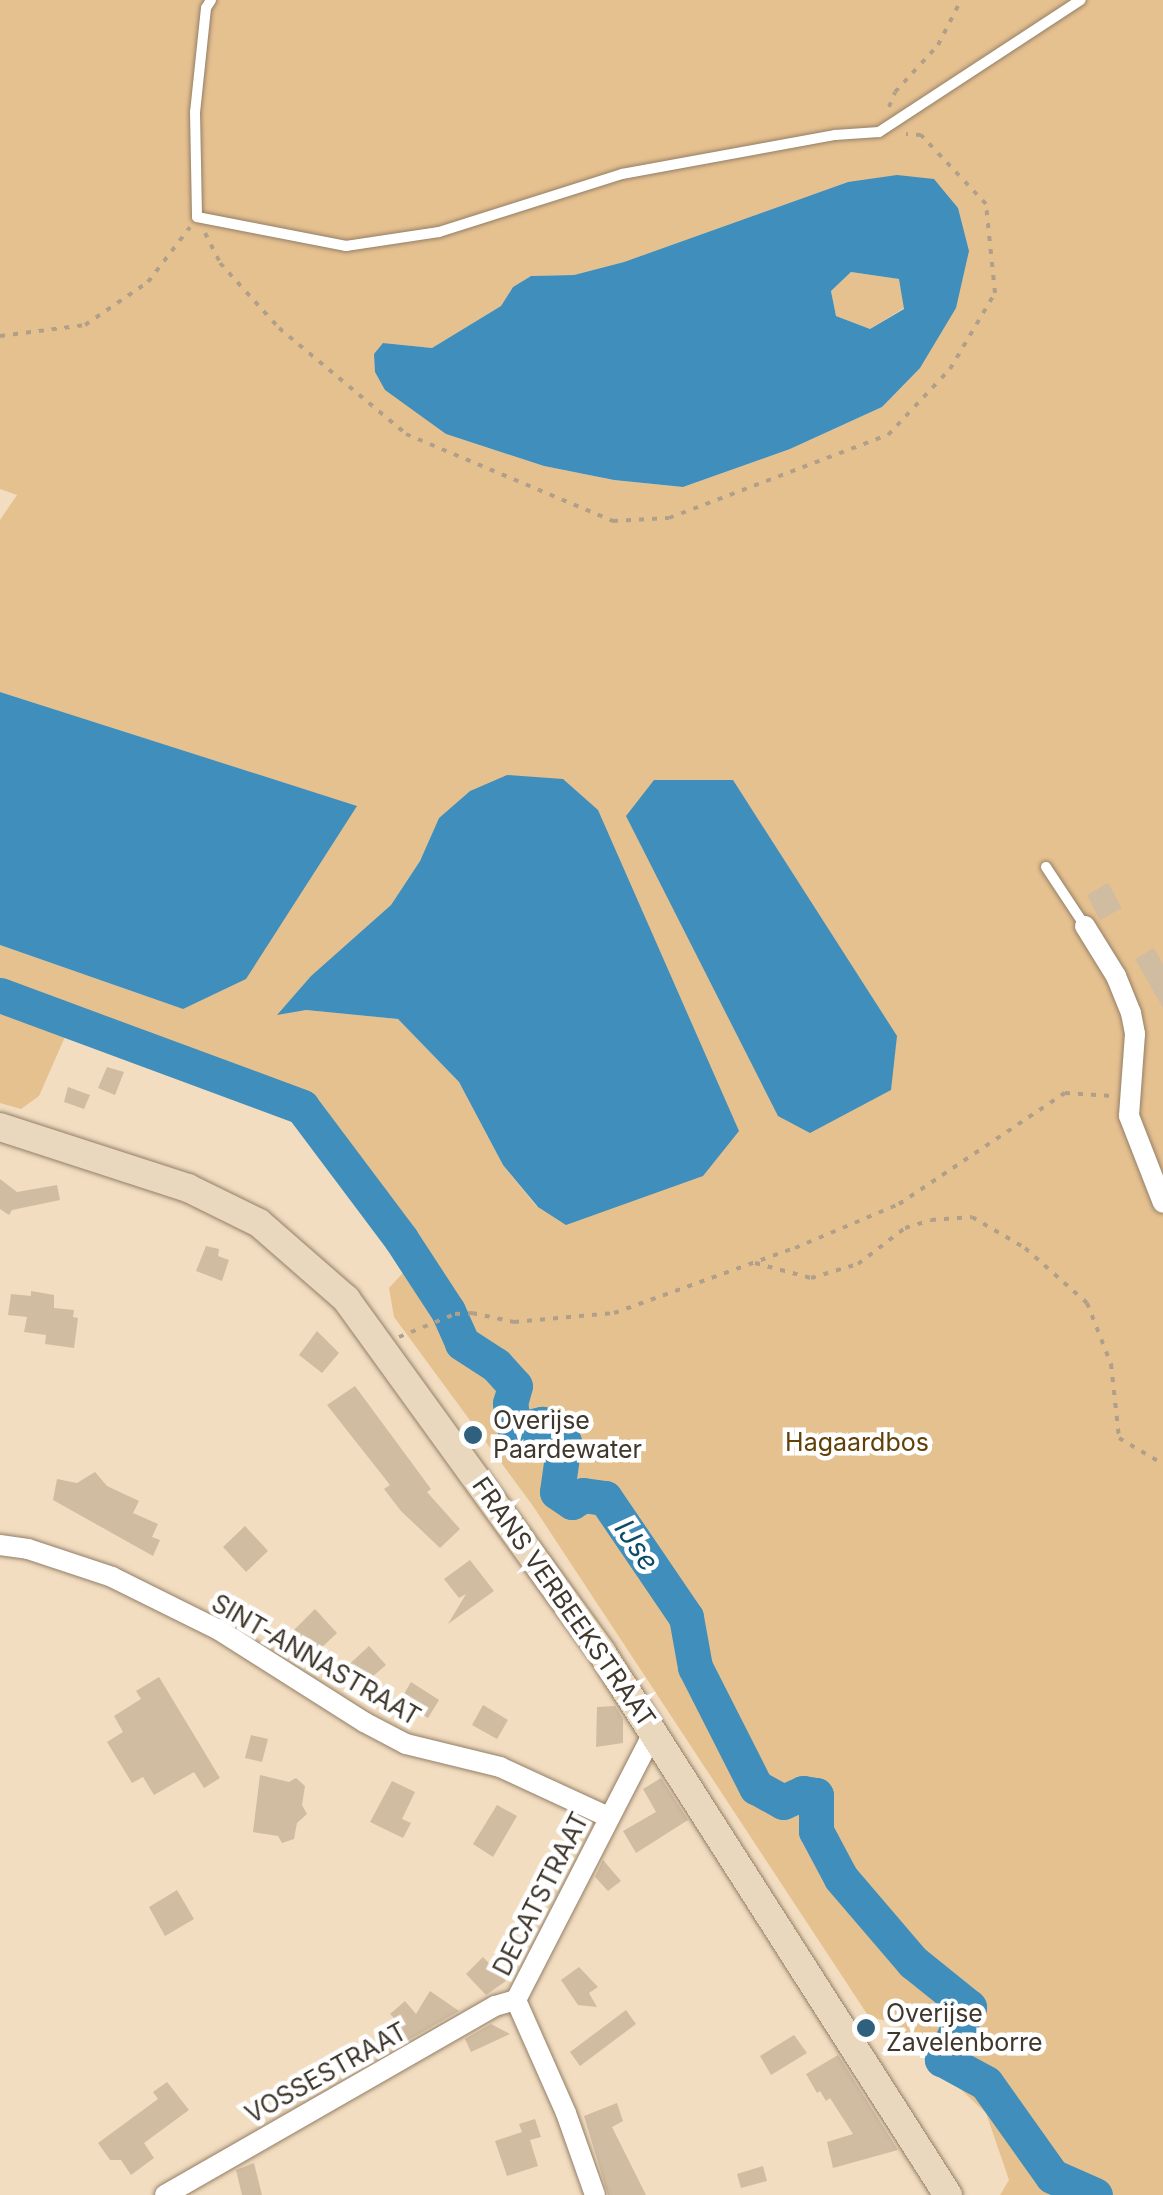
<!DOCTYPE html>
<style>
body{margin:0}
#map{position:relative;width:1163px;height:2195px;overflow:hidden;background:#f2ddc1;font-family:Inter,sans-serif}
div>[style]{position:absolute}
.green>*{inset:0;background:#e6c190}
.water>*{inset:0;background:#3f8ebb}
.river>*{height:35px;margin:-17.5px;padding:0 17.5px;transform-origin:17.5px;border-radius:17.5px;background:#3f8ebb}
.building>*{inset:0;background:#d0bca1}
.path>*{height:4px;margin-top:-2px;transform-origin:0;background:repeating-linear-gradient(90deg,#b0a08a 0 5px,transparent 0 13px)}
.roads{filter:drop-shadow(0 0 2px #927f66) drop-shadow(0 0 2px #927f66)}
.service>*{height:10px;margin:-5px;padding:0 5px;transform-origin:5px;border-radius:5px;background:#fff}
.minor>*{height:20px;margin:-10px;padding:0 10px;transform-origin:10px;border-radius:10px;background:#fff}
.secondary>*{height:28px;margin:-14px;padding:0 14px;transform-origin:14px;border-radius:14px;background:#e9d8bd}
.dots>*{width:28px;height:28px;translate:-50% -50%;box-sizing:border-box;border:5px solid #fff;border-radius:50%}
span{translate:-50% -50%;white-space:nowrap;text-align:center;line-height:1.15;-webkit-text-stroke:9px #fff;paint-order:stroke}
.poi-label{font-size:25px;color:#40382d}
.left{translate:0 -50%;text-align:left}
.park-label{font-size:25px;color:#614109}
.street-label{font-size:25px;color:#40382d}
.water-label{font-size:28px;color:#0c4b6a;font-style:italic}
</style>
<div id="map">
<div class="green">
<i style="clip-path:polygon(evenodd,0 0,1163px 0,1163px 2195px,1000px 2195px,1009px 2180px,986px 2113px,887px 2021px,869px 2017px,533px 1506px,394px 1317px,389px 1288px,415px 1260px,302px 1107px,72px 1021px,39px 1096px,21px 1109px,0 1103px,0 945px,183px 1009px,356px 806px,0 692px,0 520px,17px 495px,0 489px,0 0,848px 182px,956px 308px,882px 407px,790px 449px,683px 487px,614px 480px,544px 466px,446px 434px,383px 343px,432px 348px,501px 306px,513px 287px,531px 276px,574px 275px,624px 262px,848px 182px,0 0,507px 775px,537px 1207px,503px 1165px,459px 1082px,398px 1019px,306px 1010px,278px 1014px,311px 976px,391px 905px,420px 861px,439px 818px,470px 791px,507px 775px)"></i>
<i style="clip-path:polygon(851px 272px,900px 279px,904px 308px,870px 329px,836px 316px,831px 291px)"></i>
</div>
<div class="water">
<i style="clip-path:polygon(evenodd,897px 175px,934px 179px,958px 208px,969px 251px,956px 308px,920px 368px,882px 407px,790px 449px,683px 487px,614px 480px,544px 466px,446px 434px,385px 390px,375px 372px,374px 354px,383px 343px,432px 348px,501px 306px,513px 287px,531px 276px,574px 275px,624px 262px,848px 182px,897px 175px,851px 272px,899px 279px,904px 309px,870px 329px,836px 316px,831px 291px,851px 272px)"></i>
<i style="clip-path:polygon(0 692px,357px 806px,246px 979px,183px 1009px,0 945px)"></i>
<i style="clip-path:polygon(507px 775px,563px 779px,598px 810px,739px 1131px,703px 1176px,566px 1225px,538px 1207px,503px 1165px,459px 1082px,398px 1019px,306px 1010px,277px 1015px,311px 976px,391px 905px,420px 861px,439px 818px,470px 791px)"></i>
<i style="clip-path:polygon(654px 780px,733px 780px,897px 1036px,891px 1090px,810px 1133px,778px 1116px,626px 816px)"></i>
</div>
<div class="river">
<i style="left:0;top:995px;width:322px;rotate:20.3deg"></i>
<i style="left:302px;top:1107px;width:165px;rotate:53.1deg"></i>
<i style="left:401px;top:1239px;width:86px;rotate:56.9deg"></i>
<i style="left:448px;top:1311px;width:35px;rotate:66deg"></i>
<i style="left:462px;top:1343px;width:40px;rotate:32.9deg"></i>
<i style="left:496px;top:1365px;width:28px;rotate:48deg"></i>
<i style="left:515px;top:1386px;width:18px;rotate:106deg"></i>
<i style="left:510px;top:1403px;width:27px;rotate:80deg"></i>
<i style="left:515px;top:1430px;width:28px;rotate:-13deg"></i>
<i style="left:542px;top:1424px;width:15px;rotate:16deg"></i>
<i style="left:556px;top:1428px;width:16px;rotate:60deg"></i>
<i style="left:564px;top:1442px;width:50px;rotate:98deg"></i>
<i style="left:557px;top:1492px;width:18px;rotate:34deg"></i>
<i style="left:572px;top:1502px;width:13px;rotate:-32deg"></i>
<i style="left:583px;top:1495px;width:22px;rotate:8deg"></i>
<i style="left:605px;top:1498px;width:144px;rotate:55.8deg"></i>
<i style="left:686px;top:1617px;width:51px;rotate:79.8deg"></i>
<i style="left:695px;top:1667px;width:135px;rotate:63.1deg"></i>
<i style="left:756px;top:1787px;width:31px;rotate:29deg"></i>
<i style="left:783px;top:1802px;width:22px;rotate:-24deg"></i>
<i style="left:803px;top:1793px;width:13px;rotate:9deg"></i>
<i style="left:816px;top:1795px;width:36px;rotate:90deg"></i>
<i style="left:816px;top:1831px;width:53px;rotate:62deg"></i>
<i style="left:841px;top:1878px;width:111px;rotate:49.4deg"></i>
<i style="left:913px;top:1962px;width:72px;rotate:38.8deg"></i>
<i style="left:969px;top:2007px;width:59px;rotate:117.4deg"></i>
<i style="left:942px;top:2059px;width:50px;rotate:28.6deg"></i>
<i style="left:986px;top:2083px;width:114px;rotate:54.6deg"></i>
<i style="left:1052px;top:2176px;width:47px;rotate:23.8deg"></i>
</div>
<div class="building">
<i style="clip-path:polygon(1108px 883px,1122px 908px,1100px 920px,1087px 895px)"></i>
<i style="clip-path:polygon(1154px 948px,1163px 964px,1163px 1008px,1135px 959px)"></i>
<i style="clip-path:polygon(107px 1067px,124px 1072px,115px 1095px,98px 1088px)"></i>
<i style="clip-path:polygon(68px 1087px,90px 1095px,84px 1109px,64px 1102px)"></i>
<i style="clip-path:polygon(0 1179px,17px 1192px,57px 1185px,60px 1200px,12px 1210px,9px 1215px,0 1209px)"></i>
<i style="clip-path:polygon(206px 1246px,219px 1249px,218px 1256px,229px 1260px,222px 1281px,196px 1271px)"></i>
<i style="clip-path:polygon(31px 1291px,54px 1295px,54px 1308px,74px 1310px,73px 1317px,78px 1318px,74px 1348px,45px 1344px,46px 1335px,24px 1332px,27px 1317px,8px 1315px,11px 1294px,31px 1296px)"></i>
<i style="clip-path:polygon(317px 1331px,339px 1353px,322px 1373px,299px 1355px)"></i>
<i style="clip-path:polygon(355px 1386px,431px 1489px,427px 1492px,460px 1529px,440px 1548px,401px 1511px,384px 1489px,390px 1485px,327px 1405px)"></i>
<i style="clip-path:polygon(95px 1472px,107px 1486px,139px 1501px,133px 1513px,158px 1524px,152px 1537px,160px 1540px,153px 1556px,53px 1500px,57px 1479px,77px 1483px)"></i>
<i style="clip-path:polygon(245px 1526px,268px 1551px,246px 1572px,223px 1547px)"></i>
<i style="clip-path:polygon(470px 1560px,494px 1591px,448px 1624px,466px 1594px,459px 1598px,444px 1579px)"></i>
<i style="clip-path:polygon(315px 1609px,337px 1633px,318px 1651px,294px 1630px)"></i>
<i style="clip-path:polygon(369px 1646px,386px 1665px,359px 1688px,343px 1670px)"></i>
<i style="clip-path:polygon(159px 1677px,220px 1778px,204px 1788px,194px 1772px,154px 1795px,143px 1777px,132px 1783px,107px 1742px,123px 1732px,114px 1716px,141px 1699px,136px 1691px)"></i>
<i style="clip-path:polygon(411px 1682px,439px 1700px,428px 1718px,400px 1701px)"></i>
<i style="clip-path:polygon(483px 1705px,508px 1720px,497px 1739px,472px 1725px)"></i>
<i style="clip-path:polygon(615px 1706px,623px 1719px,623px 1743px,596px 1747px,597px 1707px)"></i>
<i style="clip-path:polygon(251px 1735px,268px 1739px,262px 1762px,245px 1758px)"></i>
<i style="clip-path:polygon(260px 1775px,289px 1782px,296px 1778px,305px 1786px,302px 1805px,307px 1814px,297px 1823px,294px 1839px,282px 1843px,278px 1836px,253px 1832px)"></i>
<i style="clip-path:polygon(661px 1778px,688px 1820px,636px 1853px,623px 1831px,656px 1812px,643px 1789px)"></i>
<i style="clip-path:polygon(392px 1781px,415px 1792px,402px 1819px,411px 1823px,403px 1838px,370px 1822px)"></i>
<i style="clip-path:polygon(497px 1805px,517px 1816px,493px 1857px,473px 1844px)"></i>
<i style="clip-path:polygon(603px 1860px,621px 1881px,608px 1891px,595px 1877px)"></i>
<i style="clip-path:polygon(177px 1890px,194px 1919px,165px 1936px,149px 1907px)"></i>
<i style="clip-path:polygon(483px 1957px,506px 1981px,486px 1995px,466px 1974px)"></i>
<i style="clip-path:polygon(579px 1967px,598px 1987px,589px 1993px,597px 2007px,578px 2005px,561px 1980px)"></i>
<i style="clip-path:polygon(430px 1991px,459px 2011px,403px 2043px,392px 2029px,399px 2023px,390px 2014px,405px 2001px,416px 2014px)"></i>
<i style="clip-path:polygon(626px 2010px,636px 2024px,580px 2066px,570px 2052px)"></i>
<i style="clip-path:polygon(491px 2024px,510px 2034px,471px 2052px,465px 2039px)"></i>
<i style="clip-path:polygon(794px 2035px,807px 2053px,771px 2075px,760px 2056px)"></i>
<i style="clip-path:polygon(838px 2055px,898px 2150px,833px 2168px,827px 2142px,853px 2134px,830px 2098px,826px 2101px,820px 2091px,817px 2093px,806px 2074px)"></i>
<i style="clip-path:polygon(167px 2082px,189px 2110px,144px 2143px,154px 2158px,131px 2175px,121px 2160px,110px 2160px,98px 2143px,158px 2099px,153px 2092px)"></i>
<i style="clip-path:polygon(617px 2103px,623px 2121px,612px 2127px,646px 2195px,608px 2195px,598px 2162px,584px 2116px)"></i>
<i style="clip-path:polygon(535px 2119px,541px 2137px,530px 2140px,538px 2166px,507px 2176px,495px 2141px,522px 2132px,519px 2124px)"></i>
<i style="clip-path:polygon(254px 2163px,262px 2195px,242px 2195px,236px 2170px)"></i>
<i style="clip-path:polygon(763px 2166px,767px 2181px,741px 2188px,737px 2174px)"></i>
</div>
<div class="path">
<i style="left:889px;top:107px;width:16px;rotate:-68deg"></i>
<i style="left:895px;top:92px;width:64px;rotate:-47.5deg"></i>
<i style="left:938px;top:45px;width:51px;rotate:-62.9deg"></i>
<i style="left:205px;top:233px;width:34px;rotate:63deg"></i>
<i style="left:220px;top:263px;width:88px;rotate:47.8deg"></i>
<i style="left:279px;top:328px;width:165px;rotate:39.8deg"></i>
<i style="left:406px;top:434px;width:225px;rotate:22.8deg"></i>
<i style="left:613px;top:521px;width:56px;rotate:-3.1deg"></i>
<i style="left:669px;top:518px;width:234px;rotate:-20.8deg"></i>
<i style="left:888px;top:435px;width:91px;rotate:-46.8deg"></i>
<i style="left:950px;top:369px;width:88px;rotate:-59.4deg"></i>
<i style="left:995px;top:293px;width:89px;rotate:-95.8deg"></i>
<i style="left:986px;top:204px;width:95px;rotate:-133.3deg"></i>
<i style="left:921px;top:135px;width:15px;rotate:-176deg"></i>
<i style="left:0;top:336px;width:86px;rotate:-7.4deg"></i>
<i style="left:85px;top:325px;width:76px;rotate:-34.3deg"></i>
<i style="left:148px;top:282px;width:69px;rotate:-52.6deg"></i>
<i style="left:755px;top:1263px;width:58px;rotate:15deg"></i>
<i style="left:811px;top:1278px;width:49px;rotate:-16.6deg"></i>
<i style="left:858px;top:1264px;width:59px;rotate:-37.5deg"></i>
<i style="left:905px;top:1228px;width:27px;rotate:-17deg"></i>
<i style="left:931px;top:1220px;width:41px;rotate:-4.2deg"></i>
<i style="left:972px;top:1217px;width:61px;rotate:30.3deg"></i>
<i style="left:1025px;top:1248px;width:83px;rotate:41.6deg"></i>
<i style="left:1087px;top:1303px;width:66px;rotate:68.5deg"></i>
<i style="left:1111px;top:1364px;width:74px;rotate:83.8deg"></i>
<i style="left:1119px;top:1438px;width:51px;rotate:30.6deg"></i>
<i style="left:399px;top:1337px;width:61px;rotate:-22.3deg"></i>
<i style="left:455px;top:1314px;width:17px;rotate:-3deg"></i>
<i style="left:472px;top:1313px;width:43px;rotate:12.1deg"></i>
<i style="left:514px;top:1322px;width:100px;rotate:-5.1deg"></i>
<i style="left:614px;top:1313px;width:192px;rotate:-19.8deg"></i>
<i style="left:795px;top:1248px;width:113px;rotate:-22.9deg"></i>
<i style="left:899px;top:1204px;width:200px;rotate:-33.8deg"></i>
<i style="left:1065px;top:1093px;width:48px;rotate:3.6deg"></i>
</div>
<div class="roads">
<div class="service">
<i style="left:211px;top:0;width:9px;rotate:122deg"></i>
<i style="left:206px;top:8px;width:105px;rotate:96deg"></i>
<i style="left:195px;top:112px;width:105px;rotate:88.9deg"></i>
<i style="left:197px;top:217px;width:152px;rotate:11deg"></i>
<i style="left:346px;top:246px;width:94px;rotate:-8.6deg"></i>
<i style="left:439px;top:232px;width:192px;rotate:-17.6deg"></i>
<i style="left:622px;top:174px;width:217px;rotate:-10.4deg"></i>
<i style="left:835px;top:135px;width:44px;rotate:-3.9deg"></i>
<i style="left:879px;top:132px;width:241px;rotate:-33.2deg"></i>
<i style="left:1046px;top:867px;width:71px;rotate:56.5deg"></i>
</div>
<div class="minor">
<i style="left:1085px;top:926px;width:59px;rotate:58.2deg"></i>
<i style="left:1116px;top:976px;width:40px;rotate:68deg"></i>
<i style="left:1131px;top:1013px;width:21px;rotate:79deg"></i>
<i style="left:1135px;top:1034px;width:82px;rotate:94.2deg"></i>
<i style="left:1129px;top:1116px;width:93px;rotate:68.7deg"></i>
<i style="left:0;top:1545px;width:28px;rotate:8deg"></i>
<i style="left:28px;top:1549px;width:89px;rotate:18.4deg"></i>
<i style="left:112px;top:1577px;width:119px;rotate:26.4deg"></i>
<i style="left:219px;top:1630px;width:172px;rotate:32.4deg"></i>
<i style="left:364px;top:1722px;width:47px;rotate:27.6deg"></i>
<i style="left:406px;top:1744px;width:97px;rotate:13.7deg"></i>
<i style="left:500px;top:1767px;width:119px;rotate:24.8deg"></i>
<i style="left:165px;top:2195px;width:380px;rotate:-29.8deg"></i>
<i style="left:495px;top:2006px;width:22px;rotate:-16deg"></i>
<i style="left:595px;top:2195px;width:87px;rotate:-109.5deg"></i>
<i style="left:566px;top:2113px;width:124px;rotate:-113.9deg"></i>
<i style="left:516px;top:2000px;width:302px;rotate:-62.8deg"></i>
</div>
<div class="secondary">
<i style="left:0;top:1127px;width:198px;rotate:18deg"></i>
<i style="left:188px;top:1188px;width:79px;rotate:26.2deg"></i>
<i style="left:259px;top:1223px;width:116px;rotate:41.1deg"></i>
<i style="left:346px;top:1299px;width:437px;rotate:54.1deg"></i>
<i style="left:602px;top:1653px;width:643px;rotate:57.45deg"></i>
</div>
</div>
<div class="dots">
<i style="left:473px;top:1435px;background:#2f617e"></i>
<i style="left:866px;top:2028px;background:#2f617e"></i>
</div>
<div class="poi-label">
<span class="left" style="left:493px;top:1435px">Overijse<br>Paardewater</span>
<span class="left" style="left:886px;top:2028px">Overijse<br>Zavelenborre</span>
</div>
<div class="park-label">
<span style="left:857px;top:1442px">Hagaardbos</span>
</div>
<div class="street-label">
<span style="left:564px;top:1602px;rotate:55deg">FRANS VERBEEKSTRAAT</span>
<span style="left:316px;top:1660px;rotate:30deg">SINT-ANNASTRAAT</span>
<span style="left:541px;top:1894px;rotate:-63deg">DECATSTRAAT</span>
<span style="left:326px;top:2073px;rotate:-29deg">VOSSESTRAAT</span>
</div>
<div class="water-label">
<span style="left:637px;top:1545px;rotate:56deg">IJse</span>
</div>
</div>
